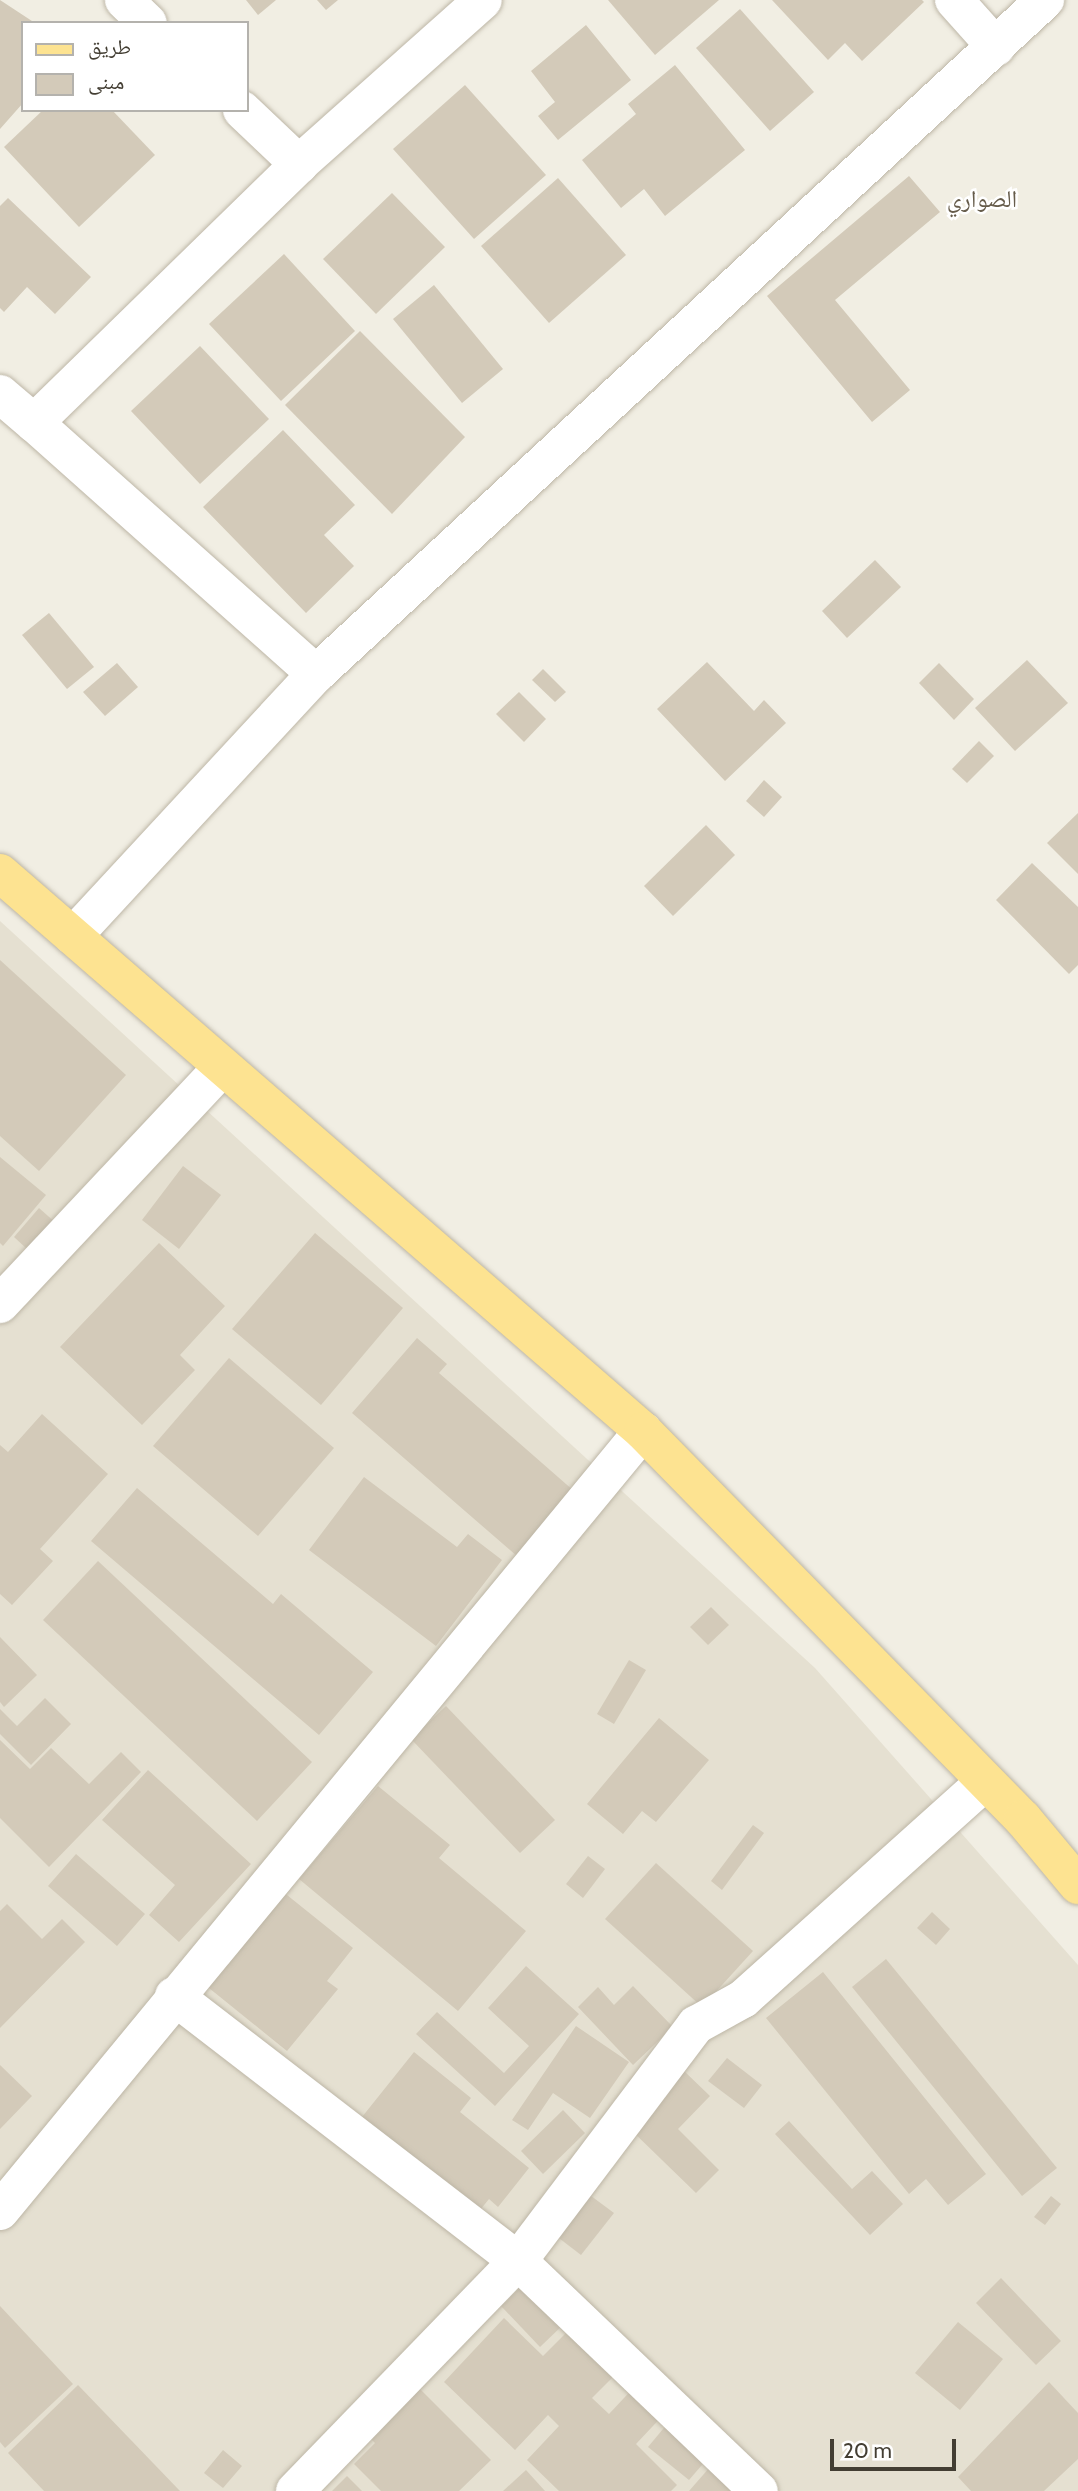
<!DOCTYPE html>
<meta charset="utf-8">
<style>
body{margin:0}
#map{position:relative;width:1078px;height:2491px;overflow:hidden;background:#f1eee3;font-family:Cabin,"Noto Naskh Arabic",sans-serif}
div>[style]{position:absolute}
.residential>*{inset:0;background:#e5e0d1}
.building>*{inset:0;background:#d3cab9}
.roads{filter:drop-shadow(0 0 2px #bdb6a6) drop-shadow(0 0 2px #bdb6a6)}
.street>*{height:38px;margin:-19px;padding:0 19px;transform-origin:19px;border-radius:19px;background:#fff}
.primary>*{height:38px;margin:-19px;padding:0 19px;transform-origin:19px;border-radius:19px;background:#fde391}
span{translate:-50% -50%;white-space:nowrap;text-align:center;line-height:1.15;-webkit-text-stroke:5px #fff;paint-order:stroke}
.neighbourhood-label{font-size:24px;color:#665c4b}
.legend{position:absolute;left:21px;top:21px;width:228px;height:91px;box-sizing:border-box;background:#fff;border:2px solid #b4b2ad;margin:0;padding:9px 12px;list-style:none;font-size:21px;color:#433e33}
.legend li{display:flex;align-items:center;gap:14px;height:35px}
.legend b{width:35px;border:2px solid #b4b2ad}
.scale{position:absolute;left:830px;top:2439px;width:126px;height:32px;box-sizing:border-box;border:4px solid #433e33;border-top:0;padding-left:9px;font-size:21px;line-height:24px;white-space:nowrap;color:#433e33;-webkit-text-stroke:5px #fff;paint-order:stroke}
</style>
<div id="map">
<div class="residential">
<i style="clip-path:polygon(0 921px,815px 1668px,1078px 1965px,1078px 2491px,0 2491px)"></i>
</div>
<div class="building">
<i style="clip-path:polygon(0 0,35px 23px,23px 23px,23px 103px,0 129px)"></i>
<i style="clip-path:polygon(246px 0,276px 0,258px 15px)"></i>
<i style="clip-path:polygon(317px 0,338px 0,326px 10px)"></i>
<i style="clip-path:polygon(608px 0,719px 0,655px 55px)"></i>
<i style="clip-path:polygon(772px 0,922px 0,924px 2px,862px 61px,845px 43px,828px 60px)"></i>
<i style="clip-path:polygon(740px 9px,814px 92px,770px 131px,696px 48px)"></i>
<i style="clip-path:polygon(586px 25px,631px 80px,558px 140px,538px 116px,555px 102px,531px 71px)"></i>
<i style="clip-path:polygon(675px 65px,745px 150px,665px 216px,644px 189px,621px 208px,582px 160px,636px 114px,628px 104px)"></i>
<i style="clip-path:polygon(465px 85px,546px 175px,474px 239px,393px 149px)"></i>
<i style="clip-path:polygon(43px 110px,112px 110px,155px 155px,79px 227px,4px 147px)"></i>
<i style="clip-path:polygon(909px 176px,940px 212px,835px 300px,910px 390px,872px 422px,767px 296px)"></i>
<i style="clip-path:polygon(558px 178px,626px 255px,549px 323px,481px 246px)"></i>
<i style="clip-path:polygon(392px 193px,445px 247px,376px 314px,323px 259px)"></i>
<i style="clip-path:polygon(8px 198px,91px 277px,55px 314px,27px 287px,4px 312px,0 308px,0 206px)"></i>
<i style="clip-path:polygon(284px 254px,355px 331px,281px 401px,209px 324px)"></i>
<i style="clip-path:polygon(434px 285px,503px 369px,462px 403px,393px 319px)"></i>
<i style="clip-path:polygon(360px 331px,465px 437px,392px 514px,285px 405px)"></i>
<i style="clip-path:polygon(200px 346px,269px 419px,200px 484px,131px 411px)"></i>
<i style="clip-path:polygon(283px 430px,355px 505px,324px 535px,354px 566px,306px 613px,203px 507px)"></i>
<i style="clip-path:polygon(875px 560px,901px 587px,847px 638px,822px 611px)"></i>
<i style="clip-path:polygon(49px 613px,94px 667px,67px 689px,22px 635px)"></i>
<i style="clip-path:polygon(1027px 660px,1068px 703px,1015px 751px,975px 708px)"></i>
<i style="clip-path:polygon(707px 662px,754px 711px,764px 700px,786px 723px,725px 781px,657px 709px)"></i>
<i style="clip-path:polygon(117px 663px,138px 687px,105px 716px,83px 692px)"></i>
<i style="clip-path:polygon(939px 663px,974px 699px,954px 720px,919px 683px)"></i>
<i style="clip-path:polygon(543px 669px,566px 692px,555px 702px,532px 680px)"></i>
<i style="clip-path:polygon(519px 692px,546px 719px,524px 742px,496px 714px)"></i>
<i style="clip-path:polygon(979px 741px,994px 756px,967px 783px,952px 769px)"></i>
<i style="clip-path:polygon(764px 780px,782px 797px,764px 817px,746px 801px)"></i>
<i style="clip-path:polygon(1078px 813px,1078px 874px,1047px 843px)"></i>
<i style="clip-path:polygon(706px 825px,735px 855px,673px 916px,644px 886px)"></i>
<i style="clip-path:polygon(1032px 863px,1078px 907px,1078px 965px,1069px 974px,996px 900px)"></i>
<i style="clip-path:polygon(0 960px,126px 1075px,39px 1171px,0 1136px)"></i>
<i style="clip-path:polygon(0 1157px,46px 1195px,3px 1246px,0 1243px)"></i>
<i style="clip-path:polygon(183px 1166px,221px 1195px,179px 1249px,142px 1220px)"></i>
<i style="clip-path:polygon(39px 1208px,66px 1232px,40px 1261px,14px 1237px)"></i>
<i style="clip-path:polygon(315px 1233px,403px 1308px,321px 1405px,232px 1329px)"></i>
<i style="clip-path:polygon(159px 1243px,225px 1306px,180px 1355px,195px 1370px,142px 1425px,60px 1347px)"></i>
<i style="clip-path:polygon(417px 1338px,447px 1364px,439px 1373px,574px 1491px,518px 1557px,352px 1413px)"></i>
<i style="clip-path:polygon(229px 1358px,334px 1448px,258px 1536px,153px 1446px)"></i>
<i style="clip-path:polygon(42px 1414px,108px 1474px,40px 1549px,53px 1561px,12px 1605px,0 1594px,0 1445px,8px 1452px)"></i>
<i style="clip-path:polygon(364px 1477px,457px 1547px,468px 1534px,502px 1560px,436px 1646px,309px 1550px)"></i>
<i style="clip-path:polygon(137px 1488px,273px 1604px,281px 1594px,373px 1672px,319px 1735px,91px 1541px)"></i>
<i style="clip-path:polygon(98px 1561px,312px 1762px,257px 1821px,43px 1620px)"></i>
<i style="clip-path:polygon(711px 1607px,729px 1625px,708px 1645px,690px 1627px)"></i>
<i style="clip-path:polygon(0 1637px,37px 1675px,4px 1707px,0 1702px)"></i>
<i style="clip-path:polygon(629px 1660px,646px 1670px,614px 1724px,597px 1714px)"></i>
<i style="clip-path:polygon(45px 1698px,71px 1724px,31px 1765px,0 1734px,0 1709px,17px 1726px)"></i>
<i style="clip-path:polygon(446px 1706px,555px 1820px,520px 1853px,411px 1739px)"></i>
<i style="clip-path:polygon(659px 1718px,709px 1760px,656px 1822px,642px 1811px,623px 1834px,587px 1804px)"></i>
<i style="clip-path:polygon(0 1740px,30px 1769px,51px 1748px,89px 1784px,121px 1752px,141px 1772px,49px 1867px,0 1818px)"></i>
<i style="clip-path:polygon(148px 1770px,251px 1864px,179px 1942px,149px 1915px,175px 1885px,102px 1820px)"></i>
<i style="clip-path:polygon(378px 1786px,450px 1845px,439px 1858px,526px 1931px,458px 2011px,299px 1879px)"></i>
<i style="clip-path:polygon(753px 1825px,764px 1833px,722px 1890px,711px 1881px)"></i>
<i style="clip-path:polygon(76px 1854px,145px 1914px,117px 1946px,48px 1886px)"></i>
<i style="clip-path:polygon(588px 1856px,605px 1869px,583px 1898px,566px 1884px)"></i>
<i style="clip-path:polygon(656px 1863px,753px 1951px,702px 2007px,605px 1919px)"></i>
<i style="clip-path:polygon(282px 1891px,353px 1948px,327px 1981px,338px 1989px,287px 2051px,204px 1984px)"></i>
<i style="clip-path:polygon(7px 1904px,42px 1939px,62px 1919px,85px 1942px,0 2028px,0 1911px)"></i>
<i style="clip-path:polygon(932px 1912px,950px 1929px,936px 1945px,917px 1928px)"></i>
<i style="clip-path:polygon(886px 1959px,1057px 2168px,1022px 2196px,852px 1987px)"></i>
<i style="clip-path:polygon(526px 1966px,579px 2014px,495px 2106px,416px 2034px,437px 2012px,504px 2073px,529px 2046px,488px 2008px)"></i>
<i style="clip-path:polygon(823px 1972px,986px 2174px,948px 2205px,926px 2179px,909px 2194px,766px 2018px)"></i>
<i style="clip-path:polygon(633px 1986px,673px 2027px,633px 2065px,578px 2007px,598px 1987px,614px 2005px)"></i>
<i style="clip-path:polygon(576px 2026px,629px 2062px,590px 2118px,553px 2093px,528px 2130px,512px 2120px)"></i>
<i style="clip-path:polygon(414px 2052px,471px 2098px,460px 2112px,529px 2168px,498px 2207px,489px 2199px,472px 2220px,362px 2117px)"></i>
<i style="clip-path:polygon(727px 2058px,762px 2085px,744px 2108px,708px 2081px)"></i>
<i style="clip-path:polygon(0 2065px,32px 2096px,0 2129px)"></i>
<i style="clip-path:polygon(683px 2070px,710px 2096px,678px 2129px,719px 2170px,696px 2193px,628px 2127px)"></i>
<i style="clip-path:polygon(563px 2110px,585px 2133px,543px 2174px,521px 2151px)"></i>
<i style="clip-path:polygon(789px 2121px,852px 2189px,872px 2171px,903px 2204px,870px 2235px,775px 2134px)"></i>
<i style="clip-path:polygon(583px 2190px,614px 2213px,581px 2255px,551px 2232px)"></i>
<i style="clip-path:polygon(1051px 2196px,1061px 2204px,1045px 2225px,1034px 2217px)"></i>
<i style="clip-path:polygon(1001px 2278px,1061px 2341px,1036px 2365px,976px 2303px)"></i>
<i style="clip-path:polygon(525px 2283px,564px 2324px,540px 2347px,501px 2306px)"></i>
<i style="clip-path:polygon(0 2306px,73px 2384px,5px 2448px,0 2442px)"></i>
<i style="clip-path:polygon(504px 2318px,543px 2356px,576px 2323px,622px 2368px,592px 2398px,609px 2414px,639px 2382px,668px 2410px,636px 2444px,677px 2485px,671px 2491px,559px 2491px,527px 2460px,559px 2426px,548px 2415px,515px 2450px,444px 2382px)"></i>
<i style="clip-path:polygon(958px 2322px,1003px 2359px,960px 2410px,915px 2373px)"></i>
<i style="clip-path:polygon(1049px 2382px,1078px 2413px,1078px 2459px,1044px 2491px,971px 2491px,958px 2477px)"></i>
<i style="clip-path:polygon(78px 2385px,180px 2491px,44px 2491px,8px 2453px)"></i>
<i style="clip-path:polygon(417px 2386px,491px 2460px,459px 2491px,381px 2491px,354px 2464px,375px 2443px,368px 2436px)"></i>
<i style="clip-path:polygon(673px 2417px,714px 2451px,689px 2480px,648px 2447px)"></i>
<i style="clip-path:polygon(223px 2450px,242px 2466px,223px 2488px,204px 2473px)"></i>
<i style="clip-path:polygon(710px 2467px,737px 2491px,689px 2491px)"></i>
<i style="clip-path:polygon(526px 2470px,545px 2491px,503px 2491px)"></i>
<i style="clip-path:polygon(347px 2476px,362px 2491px,332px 2491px)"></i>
</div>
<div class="roads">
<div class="street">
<i style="left:124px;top:0;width:33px;rotate:44deg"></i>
<i style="left:954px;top:0;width:63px;rotate:48.2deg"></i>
<i style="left:242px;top:110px;width:79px;rotate:43.5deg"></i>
<i style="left:0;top:394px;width:45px;rotate:40.5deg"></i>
<i style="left:316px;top:674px;width:993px;rotate:-42.76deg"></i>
<i style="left:73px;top:936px;width:357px;rotate:-47.2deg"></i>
<i style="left:316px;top:674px;width:378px;rotate:-138.3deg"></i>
<i style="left:34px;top:423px;width:371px;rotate:-44.3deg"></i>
<i style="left:299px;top:164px;width:246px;rotate:-41.7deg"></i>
<i style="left:0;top:1304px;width:324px;rotate:-46.8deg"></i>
<i style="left:174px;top:1996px;width:434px;rotate:37.6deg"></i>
<i style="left:518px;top:2261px;width:333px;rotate:43.7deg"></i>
<i style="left:0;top:2211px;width:1011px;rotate:-50.5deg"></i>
<i style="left:295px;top:2491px;width:320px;rotate:-45.9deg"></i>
<i style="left:518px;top:2261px;width:296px;rotate:-53deg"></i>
<i style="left:696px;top:2025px;width:54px;rotate:-29deg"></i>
<i style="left:743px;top:1999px;width:322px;rotate:-41.9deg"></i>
</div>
<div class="primary">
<i style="left:0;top:873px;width:851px;rotate:40.95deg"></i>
<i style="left:643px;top:1431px;width:543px;rotate:45.6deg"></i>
<i style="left:1023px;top:1819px;width:86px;rotate:50.2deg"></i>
</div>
</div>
<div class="neighbourhood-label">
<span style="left:982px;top:199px">الصواري</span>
</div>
<ul class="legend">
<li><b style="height:9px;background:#fde391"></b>طريق</li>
<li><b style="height:19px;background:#d3cab9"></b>مبنى</li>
</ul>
<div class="scale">20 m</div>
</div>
